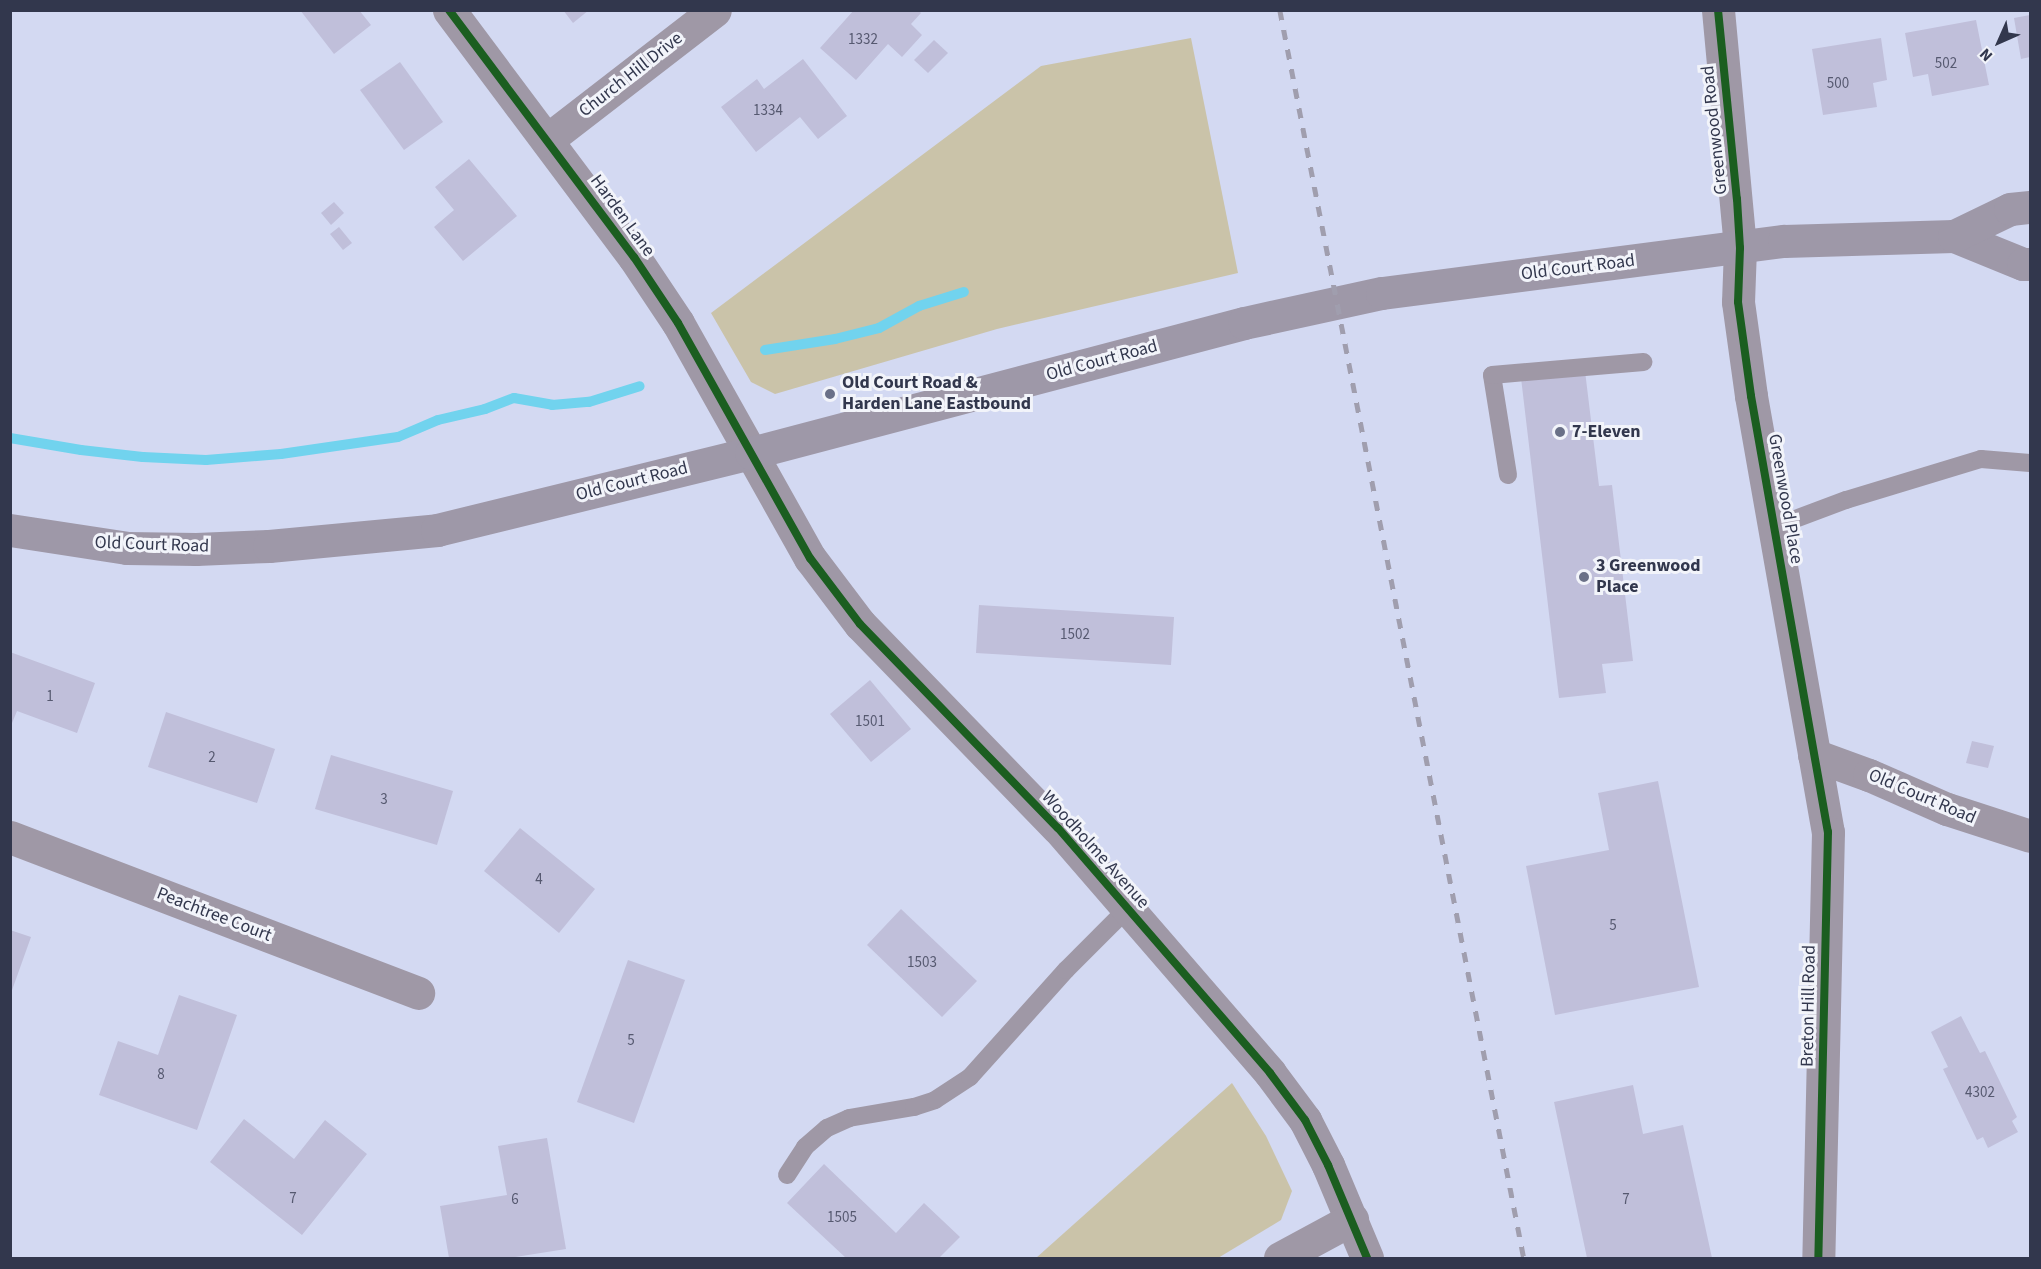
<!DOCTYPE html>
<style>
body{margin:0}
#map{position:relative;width:2041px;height:1269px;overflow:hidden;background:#d3d9f2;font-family:"Source Sans 3",sans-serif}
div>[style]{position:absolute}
.green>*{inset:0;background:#cac3a9}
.stream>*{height:10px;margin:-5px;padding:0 5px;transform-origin:5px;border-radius:5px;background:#71d3ee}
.building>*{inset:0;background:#c0bfda}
.service>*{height:18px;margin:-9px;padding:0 9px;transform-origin:9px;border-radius:9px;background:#9f98a6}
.minor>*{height:33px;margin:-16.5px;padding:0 16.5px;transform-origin:16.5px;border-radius:16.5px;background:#9f98a6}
.tertiary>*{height:33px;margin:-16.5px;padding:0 16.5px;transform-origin:16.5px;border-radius:16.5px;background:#9f98a6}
.secondary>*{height:33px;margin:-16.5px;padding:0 16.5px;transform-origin:16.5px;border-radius:16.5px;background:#9e98a8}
.rail>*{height:4.5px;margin-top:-2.25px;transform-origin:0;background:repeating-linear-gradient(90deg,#a09eae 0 10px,transparent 0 20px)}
.cycleway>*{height:8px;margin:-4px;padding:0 4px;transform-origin:4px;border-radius:4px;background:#1b5e20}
.dots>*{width:16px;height:16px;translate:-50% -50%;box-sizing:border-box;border:3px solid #f2f4fa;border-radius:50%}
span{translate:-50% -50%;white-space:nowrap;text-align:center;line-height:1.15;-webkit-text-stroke:6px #f2f4fa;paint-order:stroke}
.number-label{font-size:15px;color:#565970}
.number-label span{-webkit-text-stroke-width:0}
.street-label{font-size:18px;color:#32374d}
.poi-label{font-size:18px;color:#32374d;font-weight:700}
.left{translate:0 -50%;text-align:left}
.frame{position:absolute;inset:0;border:12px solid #32374d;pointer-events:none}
.north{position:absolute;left:1969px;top:12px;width:60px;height:60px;-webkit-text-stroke:4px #f2f4fa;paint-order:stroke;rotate:225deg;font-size:16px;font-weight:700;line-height:24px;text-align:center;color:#32374d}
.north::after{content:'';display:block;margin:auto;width:21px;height:27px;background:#32374d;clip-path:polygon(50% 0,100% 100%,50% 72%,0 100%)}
</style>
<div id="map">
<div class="green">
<i style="clip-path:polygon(1191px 38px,1238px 273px,997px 329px,775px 394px,751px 382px,711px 313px,1041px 66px)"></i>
<i style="clip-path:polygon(1232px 1083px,1266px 1136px,1292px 1191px,1281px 1220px,1218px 1258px,1036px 1258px)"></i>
</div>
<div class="stream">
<i style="left:765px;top:350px;width:71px;rotate:-8.9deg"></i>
<i style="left:835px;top:339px;width:45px;rotate:-14deg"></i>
<i style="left:879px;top:328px;width:46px;rotate:-28.8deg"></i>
<i style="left:919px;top:306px;width:47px;rotate:-17.3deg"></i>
<i style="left:10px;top:438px;width:72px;rotate:9.6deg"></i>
<i style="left:81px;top:450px;width:62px;rotate:6.4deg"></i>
<i style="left:143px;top:457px;width:63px;rotate:2.7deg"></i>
<i style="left:206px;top:460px;width:75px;rotate:-4.6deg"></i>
<i style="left:281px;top:454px;width:118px;rotate:-8.3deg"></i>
<i style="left:398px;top:437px;width:43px;rotate:-23deg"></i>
<i style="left:438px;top:420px;width:48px;rotate:-13.2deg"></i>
<i style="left:485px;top:409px;width:31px;rotate:-21deg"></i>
<i style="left:514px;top:398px;width:39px;rotate:10deg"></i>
<i style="left:552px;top:405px;width:37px;rotate:-5deg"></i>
<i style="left:589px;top:402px;width:53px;rotate:-17.4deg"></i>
</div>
<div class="building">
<i style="clip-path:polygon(300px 10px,359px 10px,371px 25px,334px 54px)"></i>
<i style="clip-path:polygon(563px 10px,589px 10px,573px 23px)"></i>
<i style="clip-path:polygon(854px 10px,918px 10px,921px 13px,911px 24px,922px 35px,902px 57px,888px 44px,856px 80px,820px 48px)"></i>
<i style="clip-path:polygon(2030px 15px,2030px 57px,2021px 59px,2014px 18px)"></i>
<i style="clip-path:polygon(1976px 20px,1989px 85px,1932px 96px,1928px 74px,1913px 77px,1905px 33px)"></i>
<i style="clip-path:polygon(1881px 38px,1887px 80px,1873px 83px,1877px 107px,1823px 115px,1812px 49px)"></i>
<i style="clip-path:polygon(934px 40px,948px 53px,928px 73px,914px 60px)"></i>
<i style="clip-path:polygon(803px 59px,847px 116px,818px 139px,800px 117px,756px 152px,721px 107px,757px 79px,764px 89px)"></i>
<i style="clip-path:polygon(400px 62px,443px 122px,404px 150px,360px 90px)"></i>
<i style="clip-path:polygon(469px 159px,517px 216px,463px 261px,434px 227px,454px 210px,435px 187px)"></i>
<i style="clip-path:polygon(334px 202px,344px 213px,331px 225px,321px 213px)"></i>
<i style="clip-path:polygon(339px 227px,352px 243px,343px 250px,330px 234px)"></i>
<i style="clip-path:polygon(1585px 371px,1599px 486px,1612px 485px,1633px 661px,1602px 664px,1606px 693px,1559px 698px,1521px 378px)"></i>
<i style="clip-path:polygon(979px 605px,1174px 617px,1171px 665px,976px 653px)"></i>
<i style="clip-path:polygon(10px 652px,95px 683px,77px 733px,17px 711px,10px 728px)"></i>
<i style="clip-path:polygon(870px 680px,911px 729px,871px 762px,830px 714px)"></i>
<i style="clip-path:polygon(166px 712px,275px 749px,257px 803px,148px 767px)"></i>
<i style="clip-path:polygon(1972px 741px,1994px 746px,1988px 768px,1966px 763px)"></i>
<i style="clip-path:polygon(331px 755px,453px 791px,437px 845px,315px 809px)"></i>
<i style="clip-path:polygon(1658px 781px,1699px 987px,1555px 1015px,1526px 866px,1609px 850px,1598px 793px)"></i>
<i style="clip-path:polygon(520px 828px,595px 889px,559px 933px,484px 871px)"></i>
<i style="clip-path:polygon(901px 909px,977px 981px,942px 1017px,867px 945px)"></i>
<i style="clip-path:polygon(10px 930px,31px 937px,11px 993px,10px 993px)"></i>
<i style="clip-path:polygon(628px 960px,685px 980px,634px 1123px,577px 1102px)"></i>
<i style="clip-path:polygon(179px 995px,237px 1015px,197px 1130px,99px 1095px,118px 1041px,158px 1055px)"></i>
<i style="clip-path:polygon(1961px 1016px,1980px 1053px,1985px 1051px,2017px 1117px,2012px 1121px,2018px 1132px,1988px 1148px,1983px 1137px,1977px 1140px,1943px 1069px,1948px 1067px,1931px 1032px)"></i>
<i style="clip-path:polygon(1633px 1085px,1643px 1134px,1683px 1125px,1712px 1258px,1587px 1258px,1554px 1102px)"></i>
<i style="clip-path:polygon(244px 1119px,294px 1159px,325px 1120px,367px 1154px,302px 1235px,210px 1162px)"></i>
<i style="clip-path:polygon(547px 1138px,566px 1249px,509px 1258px,449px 1258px,440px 1206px,507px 1195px,498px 1146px)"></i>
<i style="clip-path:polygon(824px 1164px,896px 1233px,924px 1203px,960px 1237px,939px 1258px,846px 1258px,787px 1203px)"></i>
</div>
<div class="service">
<i style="left:1508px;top:475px;width:101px;rotate:-99.1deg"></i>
<i style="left:1492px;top:375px;width:152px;rotate:-4.9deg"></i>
<i style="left:1774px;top:527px;width:77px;rotate:-20.6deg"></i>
<i style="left:1846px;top:500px;width:141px;rotate:-16.9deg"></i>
<i style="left:1981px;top:459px;width:49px;rotate:4.7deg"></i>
<i style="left:787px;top:1175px;width:33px;rotate:-57deg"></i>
<i style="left:805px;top:1147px;width:29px;rotate:-41deg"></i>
<i style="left:827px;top:1128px;width:24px;rotate:-24deg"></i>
<i style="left:849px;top:1118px;width:66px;rotate:-9.6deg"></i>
<i style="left:914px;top:1107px;width:22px;rotate:-18deg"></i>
<i style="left:935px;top:1100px;width:42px;rotate:-33.3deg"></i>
<i style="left:970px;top:1077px;width:144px;rotate:-48.1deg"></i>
<i style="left:1066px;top:970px;width:86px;rotate:-45deg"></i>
</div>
<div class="minor">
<i style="left:449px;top:10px;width:309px;rotate:53.2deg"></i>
<i style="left:634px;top:257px;width:79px;rotate:56.3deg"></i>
<i style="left:678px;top:323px;width:270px;rotate:60.7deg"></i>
<i style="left:810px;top:558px;width:83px;rotate:52.9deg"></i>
<i style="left:860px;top:624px;width:284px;rotate:45.9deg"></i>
<i style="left:1058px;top:828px;width:324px;rotate:49.1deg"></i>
<i style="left:1270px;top:1073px;width:59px;rotate:53.3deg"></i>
<i style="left:1305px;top:1120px;width:51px;rotate:62.9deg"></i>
<i style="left:1328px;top:1165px;width:101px;rotate:67.2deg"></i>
<i style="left:547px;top:140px;width:212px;rotate:-37.7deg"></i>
<i style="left:1740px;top:248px;width:54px;rotate:92.1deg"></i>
<i style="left:1738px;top:302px;width:95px;rotate:82.1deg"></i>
<i style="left:1751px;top:396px;width:443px;rotate:80deg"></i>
<i style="left:1828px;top:832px;width:426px;rotate:91.3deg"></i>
<i style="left:1814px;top:755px;width:59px;rotate:20deg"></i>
<i style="left:1869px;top:775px;width:85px;rotate:23.6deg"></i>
<i style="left:1947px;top:809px;width:87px;rotate:18deg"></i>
<i style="left:10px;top:837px;width:437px;rotate:20.9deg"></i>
<i style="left:1280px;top:1258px;width:82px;rotate:-28.4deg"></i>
</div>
<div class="tertiary">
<i style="left:1718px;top:10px;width:239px;rotate:84.7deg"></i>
</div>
<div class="secondary">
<i style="left:1954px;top:236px;width:74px;rotate:22.1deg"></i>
<i style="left:2023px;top:264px;width:7px"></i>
<i style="left:10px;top:530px;width:118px;rotate:8.7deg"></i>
<i style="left:127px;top:548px;width:69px;rotate:0.8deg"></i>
<i style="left:196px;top:549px;width:73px;rotate:-2.4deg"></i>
<i style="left:269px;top:546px;width:169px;rotate:-5.4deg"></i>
<i style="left:437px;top:530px;width:323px;rotate:-13.8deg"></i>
<i style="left:751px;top:453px;width:510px;rotate:-14.77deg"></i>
<i style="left:1244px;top:323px;width:141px;rotate:-12.3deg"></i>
<i style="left:1382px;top:293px;width:405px;rotate:-7.4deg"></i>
<i style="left:1784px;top:241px;width:170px;rotate:-1.7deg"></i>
<i style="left:1954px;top:236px;width:62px;rotate:-25.7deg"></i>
<i style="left:2010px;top:209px;width:20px;rotate:-6deg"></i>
</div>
<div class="rail">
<i style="left:1280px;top:10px;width:1272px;rotate:78.94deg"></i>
</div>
<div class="cycleway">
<i style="left:449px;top:10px;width:309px;rotate:53.2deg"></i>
<i style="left:634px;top:257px;width:79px;rotate:56.3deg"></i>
<i style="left:678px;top:323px;width:270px;rotate:60.7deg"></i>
<i style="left:810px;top:558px;width:83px;rotate:52.9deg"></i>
<i style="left:860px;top:624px;width:284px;rotate:45.9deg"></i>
<i style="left:1058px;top:828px;width:324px;rotate:49.1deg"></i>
<i style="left:1270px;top:1073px;width:59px;rotate:53.3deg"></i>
<i style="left:1305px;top:1120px;width:51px;rotate:62.9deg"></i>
<i style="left:1328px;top:1165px;width:101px;rotate:67.2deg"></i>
<i style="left:1718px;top:10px;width:190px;rotate:84.3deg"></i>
<i style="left:1737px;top:199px;width:49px;rotate:86.5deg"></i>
<i style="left:1740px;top:248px;width:54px;rotate:92.1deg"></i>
<i style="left:1738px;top:302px;width:95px;rotate:82.1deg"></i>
<i style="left:1751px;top:396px;width:443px;rotate:80deg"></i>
<i style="left:1828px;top:832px;width:426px;rotate:91.3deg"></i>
</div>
<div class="dots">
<i style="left:830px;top:394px;background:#6a7087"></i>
<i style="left:1560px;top:432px;background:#6a7087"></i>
<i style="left:1584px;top:577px;background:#6a7087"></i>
</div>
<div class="number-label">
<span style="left:863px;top:40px">1332</span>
<span style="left:1946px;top:64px">502</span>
<span style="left:1838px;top:84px">500</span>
<span style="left:768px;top:111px">1334</span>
<span style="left:1075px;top:635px">1502</span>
<span style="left:50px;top:697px">1</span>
<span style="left:870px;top:722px">1501</span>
<span style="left:212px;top:758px">2</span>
<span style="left:384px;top:800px">3</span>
<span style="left:539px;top:880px">4</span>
<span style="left:1613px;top:926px">5</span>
<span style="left:922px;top:963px">1503</span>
<span style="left:631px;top:1041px">5</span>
<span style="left:161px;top:1075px">8</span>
<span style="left:1980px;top:1093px">4302</span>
<span style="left:293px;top:1199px">7</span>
<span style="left:515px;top:1200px">6</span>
<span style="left:1626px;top:1200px">7</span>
<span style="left:842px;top:1218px">1505</span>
</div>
<div class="street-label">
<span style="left:631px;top:75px;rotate:-38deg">Church Hill Drive</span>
<span style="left:1715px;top:130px;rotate:-96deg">Greenwood Road</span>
<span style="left:622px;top:216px;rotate:54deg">Harden Lane</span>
<span style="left:1578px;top:268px;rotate:-7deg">Old Court Road</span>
<span style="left:1102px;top:361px;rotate:-15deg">Old Court Road</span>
<span style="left:632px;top:482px;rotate:-14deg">Old Court Road</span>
<span style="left:1785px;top:499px;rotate:80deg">Greenwood Place</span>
<span style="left:152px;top:545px;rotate:2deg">Old Court Road</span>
<span style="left:1922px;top:797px;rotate:23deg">Old Court Road</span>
<span style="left:1095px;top:850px;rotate:48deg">Woodholme Avenue</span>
<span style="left:214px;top:915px;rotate:21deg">Peachtree Court</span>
<span style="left:1809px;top:1006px;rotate:-89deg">Breton Hill Road</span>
</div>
<div class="poi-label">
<span class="left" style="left:842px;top:394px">Old Court Road &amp;<br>Harden Lane Eastbound</span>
<span class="left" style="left:1572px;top:432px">7-Eleven</span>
<span class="left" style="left:1596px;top:577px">3 Greenwood<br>Place</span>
</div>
<div class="frame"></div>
<div class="north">N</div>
</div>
